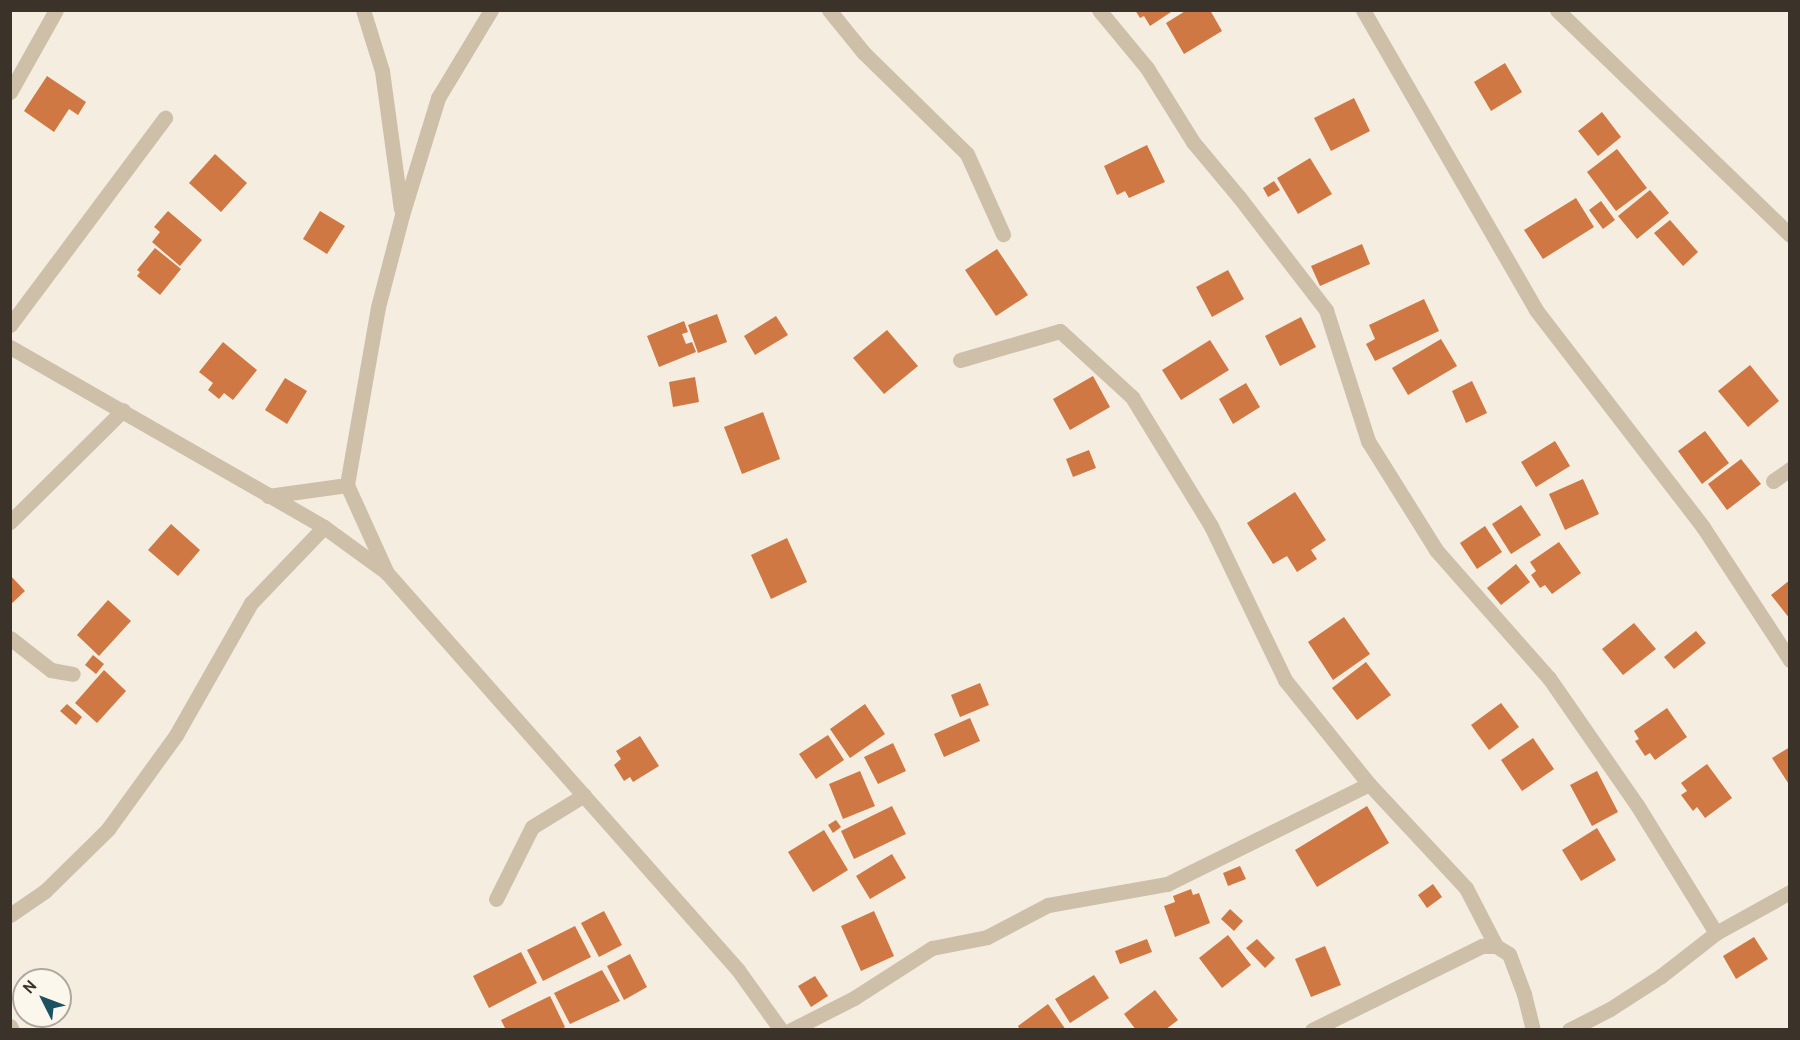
<!DOCTYPE html>
<style>
body{margin:0}
#map{position:relative;width:1800px;height:1040px;overflow:hidden;background:#f5eddf;font-family:Cabin,sans-serif}
div>[style]{position:absolute}
.building>*{inset:0;background:#cf7843}
.minor>*{height:15px;margin:-7.5px;padding:0 7.5px;transform-origin:7.5px;border-radius:7.5px;background:#cebfa9}
span{translate:-50% -50%;white-space:nowrap;text-align:center;line-height:1.15;-webkit-text-stroke:5px #fcf7ec;paint-order:stroke}
.frame{position:absolute;inset:0;border:12px solid #3b322a;pointer-events:none}
.north{position:absolute;left:12px;top:968px;width:60px;height:60px;box-sizing:border-box;background:#fcf7ec;border:2px solid #afa89e;border-radius:50%;rotate:312deg;font-size:16px;font-weight:700;line-height:24px;text-align:center;color:#3b322a}
.north::after{content:'';display:block;margin:auto;width:21px;height:27px;background:#1b5261;clip-path:polygon(50% 0,100% 100%,50% 72%,0 100%)}
</style>
<div id="map">
<div class="building">
<i style="clip-path:polygon(1135px 10px,1174px 10px,1150px 26px,1144px 16px,1140px 18px)"></i>
<i style="clip-path:polygon(1187px 10px,1210px 10px,1222px 31px,1184px 54px,1166px 23px)"></i>
<i style="clip-path:polygon(1505px 63px,1522px 92px,1491px 111px,1474px 82px)"></i>
<i style="clip-path:polygon(47px 76px,86px 102px,78px 115px,69px 109px,54px 132px,24px 111px)"></i>
<i style="clip-path:polygon(1354px 98px,1370px 131px,1331px 151px,1314px 118px)"></i>
<i style="clip-path:polygon(1602px 112px,1621px 137px,1598px 156px,1578px 131px)"></i>
<i style="clip-path:polygon(1147px 145px,1165px 182px,1129px 198px,1125px 191px,1117px 195px,1104px 166px)"></i>
<i style="clip-path:polygon(1617px 149px,1647px 188px,1616px 211px,1587px 172px)"></i>
<i style="clip-path:polygon(215px 154px,247px 183px,221px 212px,189px 183px)"></i>
<i style="clip-path:polygon(1310px 158px,1332px 194px,1298px 214px,1277px 178px)"></i>
<i style="clip-path:polygon(1274px 181px,1280px 190px,1268px 197px,1263px 188px)"></i>
<i style="clip-path:polygon(1650px 190px,1669px 213px,1637px 239px,1618px 216px)"></i>
<i style="clip-path:polygon(1576px 198px,1594px 227px,1543px 259px,1524px 230px)"></i>
<i style="clip-path:polygon(1601px 201px,1615px 220px,1603px 229px,1589px 210px)"></i>
<i style="clip-path:polygon(168px 211px,202px 240px,180px 266px,152px 242px,160px 232px,154px 227px)"></i>
<i style="clip-path:polygon(320px 211px,345px 226px,327px 254px,303px 239px)"></i>
<i style="clip-path:polygon(1670px 220px,1698px 252px,1683px 266px,1654px 233px)"></i>
<i style="clip-path:polygon(1362px 244px,1370px 264px,1320px 286px,1311px 266px)"></i>
<i style="clip-path:polygon(155px 248px,181px 269px,160px 295px,137px 276px,140px 272px,137px 270px)"></i>
<i style="clip-path:polygon(997px 249px,1028px 295px,996px 316px,965px 270px)"></i>
<i style="clip-path:polygon(1228px 270px,1244px 299px,1212px 317px,1196px 287px)"></i>
<i style="clip-path:polygon(1424px 299px,1439px 331px,1375px 361px,1366px 344px,1375px 339px,1369px 325px)"></i>
<i style="clip-path:polygon(717px 314px,727px 342px,698px 353px,688px 325px)"></i>
<i style="clip-path:polygon(776px 316px,788px 335px,755px 355px,744px 336px)"></i>
<i style="clip-path:polygon(1301px 317px,1316px 347px,1280px 366px,1265px 336px)"></i>
<i style="clip-path:polygon(684px 321px,688px 332px,682px 334px,686px 344px,692px 342px,696px 352px,659px 367px,647px 336px)"></i>
<i style="clip-path:polygon(887px 330px,918px 366px,884px 394px,853px 358px)"></i>
<i style="clip-path:polygon(1441px 339px,1457px 366px,1408px 395px,1392px 368px)"></i>
<i style="clip-path:polygon(1210px 340px,1229px 370px,1181px 400px,1162px 370px)"></i>
<i style="clip-path:polygon(223px 342px,257px 370px,233px 400px,224px 393px,219px 399px,208px 390px,213px 383px,199px 372px)"></i>
<i style="clip-path:polygon(1750px 365px,1779px 401px,1748px 427px,1718px 391px)"></i>
<i style="clip-path:polygon(1093px 376px,1110px 407px,1070px 430px,1053px 399px)"></i>
<i style="clip-path:polygon(695px 377px,699px 402px,673px 407px,669px 382px)"></i>
<i style="clip-path:polygon(285px 378px,307px 391px,287px 424px,265px 410px)"></i>
<i style="clip-path:polygon(1472px 381px,1487px 413px,1466px 423px,1452px 391px)"></i>
<i style="clip-path:polygon(1246px 383px,1260px 407px,1233px 424px,1219px 399px)"></i>
<i style="clip-path:polygon(763px 412px,780px 459px,742px 474px,724px 427px)"></i>
<i style="clip-path:polygon(1705px 431px,1729px 463px,1702px 484px,1678px 451px)"></i>
<i style="clip-path:polygon(1555px 441px,1570px 466px,1536px 487px,1521px 462px)"></i>
<i style="clip-path:polygon(1089px 450px,1096px 468px,1073px 477px,1066px 459px)"></i>
<i style="clip-path:polygon(1741px 459px,1761px 484px,1727px 510px,1708px 484px)"></i>
<i style="clip-path:polygon(1583px 479px,1599px 514px,1565px 530px,1549px 494px)"></i>
<i style="clip-path:polygon(1295px 492px,1326px 540px,1311px 550px,1317px 559px,1297px 572px,1287px 556px,1273px 564px,1247px 523px)"></i>
<i style="clip-path:polygon(1521px 505px,1541px 535px,1511px 554px,1492px 524px)"></i>
<i style="clip-path:polygon(171px 524px,200px 550px,178px 576px,148px 550px)"></i>
<i style="clip-path:polygon(1485px 526px,1502px 552px,1477px 569px,1460px 543px)"></i>
<i style="clip-path:polygon(787px 538px,807px 582px,771px 599px,751px 555px)"></i>
<i style="clip-path:polygon(1559px 542px,1581px 573px,1552px 594px,1545px 585px,1540px 588px,1531px 575px,1536px 571px,1530px 562px)"></i>
<i style="clip-path:polygon(1516px 564px,1530px 582px,1501px 605px,1487px 588px)"></i>
<i style="clip-path:polygon(10px 575px,25px 591px,10px 605px)"></i>
<i style="clip-path:polygon(1790px 580px,1790px 619px,1771px 595px)"></i>
<i style="clip-path:polygon(108px 600px,131px 621px,99px 656px,77px 635px)"></i>
<i style="clip-path:polygon(1344px 617px,1370px 654px,1333px 680px,1308px 642px)"></i>
<i style="clip-path:polygon(1634px 623px,1656px 649px,1623px 675px,1602px 649px)"></i>
<i style="clip-path:polygon(1696px 631px,1706px 643px,1674px 669px,1664px 657px)"></i>
<i style="clip-path:polygon(93px 655px,104px 664px,96px 674px,85px 665px)"></i>
<i style="clip-path:polygon(1366px 662px,1391px 695px,1357px 720px,1332px 688px)"></i>
<i style="clip-path:polygon(104px 670px,126px 691px,97px 723px,75px 703px)"></i>
<i style="clip-path:polygon(980px 683px,989px 705px,960px 717px,951px 695px)"></i>
<i style="clip-path:polygon(1501px 703px,1519px 727px,1489px 750px,1471px 725px)"></i>
<i style="clip-path:polygon(67px 704px,82px 717px,76px 725px,60px 711px)"></i>
<i style="clip-path:polygon(865px 704px,885px 734px,850px 758px,830px 729px)"></i>
<i style="clip-path:polygon(1667px 708px,1687px 737px,1655px 760px,1650px 753px,1645px 756px,1635px 741px,1639px 739px,1634px 731px)"></i>
<i style="clip-path:polygon(970px 718px,980px 741px,944px 757px,934px 734px)"></i>
<i style="clip-path:polygon(828px 735px,844px 760px,816px 779px,799px 754px)"></i>
<i style="clip-path:polygon(640px 736px,659px 766px,633px 782px,630px 777px,624px 781px,614px 765px,621px 759px,616px 751px)"></i>
<i style="clip-path:polygon(1533px 738px,1554px 769px,1522px 791px,1501px 760px)"></i>
<i style="clip-path:polygon(893px 743px,906px 771px,878px 784px,864px 757px)"></i>
<i style="clip-path:polygon(1790px 747px,1790px 786px,1772px 758px)"></i>
<i style="clip-path:polygon(1707px 764px,1732px 798px,1705px 818px,1697px 807px,1693px 811px,1681px 795px,1687px 791px,1681px 783px)"></i>
<i style="clip-path:polygon(860px 771px,875px 806px,843px 819px,829px 784px)"></i>
<i style="clip-path:polygon(1597px 771px,1618px 812px,1592px 826px,1570px 785px)"></i>
<i style="clip-path:polygon(892px 806px,906px 834px,854px 859px,841px 831px)"></i>
<i style="clip-path:polygon(1367px 806px,1389px 843px,1317px 887px,1295px 850px)"></i>
<i style="clip-path:polygon(836px 820px,841px 827px,833px 833px,828px 825px)"></i>
<i style="clip-path:polygon(1597px 828px,1616px 860px,1581px 881px,1562px 850px)"></i>
<i style="clip-path:polygon(824px 830px,848px 870px,813px 892px,788px 852px)"></i>
<i style="clip-path:polygon(892px 854px,906px 878px,870px 899px,856px 876px)"></i>
<i style="clip-path:polygon(1240px 866px,1246px 879px,1228px 886px,1223px 873px)"></i>
<i style="clip-path:polygon(1433px 884px,1442px 897px,1427px 908px,1418px 895px)"></i>
<i style="clip-path:polygon(1191px 889px,1193px 895px,1199px 893px,1210px 923px,1175px 937px,1164px 906px,1175px 902px,1173px 896px)"></i>
<i style="clip-path:polygon(1230px 909px,1243px 921px,1234px 931px,1221px 919px)"></i>
<i style="clip-path:polygon(604px 911px,622px 945px,599px 957px,581px 923px)"></i>
<i style="clip-path:polygon(874px 911px,894px 956px,861px 971px,841px 926px)"></i>
<i style="clip-path:polygon(575px 926px,591px 957px,543px 981px,527px 950px)"></i>
<i style="clip-path:polygon(1228px 935px,1251px 965px,1222px 988px,1199px 958px)"></i>
<i style="clip-path:polygon(1754px 937px,1768px 959px,1736px 979px,1723px 956px)"></i>
<i style="clip-path:polygon(1147px 939px,1152px 952px,1120px 964px,1115px 951px)"></i>
<i style="clip-path:polygon(1257px 939px,1275px 958px,1265px 968px,1246px 948px)"></i>
<i style="clip-path:polygon(1325px 946px,1341px 985px,1311px 997px,1295px 959px)"></i>
<i style="clip-path:polygon(521px 952px,537px 983px,489px 1008px,473px 976px)"></i>
<i style="clip-path:polygon(630px 954px,647px 987px,624px 1000px,607px 966px)"></i>
<i style="clip-path:polygon(602px 970px,620px 1001px,570px 1024px,554px 993px)"></i>
<i style="clip-path:polygon(1094px 975px,1109px 998px,1070px 1023px,1055px 999px)"></i>
<i style="clip-path:polygon(815px 976px,828px 996px,811px 1007px,798px 986px)"></i>
<i style="clip-path:polygon(1155px 990px,1178px 1020px,1165px 1030px,1136px 1030px,1124px 1014px)"></i>
<i style="clip-path:polygon(550px 996px,565px 1027px,560px 1030px,506px 1030px,501px 1020px)"></i>
<i style="clip-path:polygon(1048px 1004px,1066px 1030px,1020px 1030px,1018px 1026px)"></i>
</div>
<div class="minor">
<i style="left:363px;top:10px;width:64px;rotate:72.7deg"></i>
<i style="left:382px;top:71px;width:139px;rotate:82.2deg"></i>
<i style="left:491px;top:10px;width:103px;rotate:121.1deg"></i>
<i style="left:438px;top:98px;width:122px;rotate:107.1deg"></i>
<i style="left:402px;top:215px;width:95px;rotate:104.6deg"></i>
<i style="left:378px;top:307px;width:181px;rotate:99.9deg"></i>
<i style="left:347px;top:485px;width:97px;rotate:65.6deg"></i>
<i style="left:387px;top:573px;width:530px;rotate:48.52deg"></i>
<i style="left:738px;top:970px;width:74px;rotate:54.4deg"></i>
<i style="left:829px;top:10px;width:55px;rotate:50.9deg"></i>
<i style="left:864px;top:53px;width:144px;rotate:44.4deg"></i>
<i style="left:967px;top:154px;width:88px;rotate:65.8deg"></i>
<i style="left:1099px;top:10px;width:75px;rotate:50.4deg"></i>
<i style="left:1147px;top:68px;width:87px;rotate:58.1deg"></i>
<i style="left:1193px;top:142px;width:72px;rotate:50.1deg"></i>
<i style="left:1239px;top:197px;width:143px;rotate:52.4deg"></i>
<i style="left:1326px;top:310px;width:138px;rotate:72.2deg"></i>
<i style="left:1368px;top:441px;width:128px;rotate:58deg"></i>
<i style="left:1436px;top:550px;width:171px;rotate:48.6deg"></i>
<i style="left:1549px;top:678px;width:155px;rotate:55.3deg"></i>
<i style="left:1637px;top:805px;width:150px;rotate:58.3deg"></i>
<i style="left:1363px;top:10px;width:346px;rotate:60deg"></i>
<i style="left:1536px;top:310px;width:274px;rotate:52.4deg"></i>
<i style="left:1703px;top:527px;width:159px;rotate:56.8deg"></i>
<i style="left:1557px;top:10px;width:324px;rotate:44deg"></i>
<i style="left:10px;top:92px;width:94px;rotate:-60.7deg"></i>
<i style="left:10px;top:325px;width:259px;rotate:-53.2deg"></i>
<i style="left:10px;top:347px;width:362px;rotate:29.8deg"></i>
<i style="left:324px;top:527px;width:77px;rotate:36deg"></i>
<i style="left:960px;top:360px;width:104px;rotate:-16.2deg"></i>
<i style="left:1060px;top:331px;width:98px;rotate:42.5deg"></i>
<i style="left:1132px;top:397px;width:151px;rotate:58.5deg"></i>
<i style="left:1211px;top:526px;width:171px;rotate:64.3deg"></i>
<i style="left:1285px;top:680px;width:134px;rotate:51.1deg"></i>
<i style="left:1369px;top:784px;width:142px;rotate:47deg"></i>
<i style="left:1466px;top:888px;width:65px;rotate:62.7deg"></i>
<i style="left:1496px;top:946px;width:15px;rotate:32deg"></i>
<i style="left:1509px;top:954px;width:43px;rotate:69.4deg"></i>
<i style="left:1524px;top:994px;width:37px;rotate:76deg"></i>
<i style="left:1773px;top:481px;width:21px;rotate:-35deg"></i>
<i style="left:268px;top:496px;width:80px;rotate:-7.9deg"></i>
<i style="left:10px;top:522px;width:159px;rotate:-44.7deg"></i>
<i style="left:10px;top:638px;width:52px;rotate:38deg"></i>
<i style="left:51px;top:670px;width:22px;rotate:10deg"></i>
<i style="left:496px;top:899px;width:80px;rotate:-63.4deg"></i>
<i style="left:532px;top:827px;width:61px;rotate:-31.6deg"></i>
<i style="left:10px;top:915px;width:42px;rotate:-34.4deg"></i>
<i style="left:45px;top:891px;width:88px;rotate:-44.5deg"></i>
<i style="left:108px;top:829px;width:116px;rotate:-54.1deg"></i>
<i style="left:176px;top:735px;width:152px;rotate:-60.4deg"></i>
<i style="left:251px;top:603px;width:105px;rotate:-46.2deg"></i>
<i style="left:10px;top:1026px;width:4px;rotate:63deg"></i>
<i style="left:791px;top:1030px;width:71px;rotate:-26.9deg"></i>
<i style="left:854px;top:998px;width:93px;rotate:-32.7deg"></i>
<i style="left:932px;top:948px;width:56px;rotate:-11.3deg"></i>
<i style="left:987px;top:937px;width:69px;rotate:-27.7deg"></i>
<i style="left:1048px;top:905px;width:121px;rotate:-10deg"></i>
<i style="left:1167px;top:884px;width:225px;rotate:-26.3deg"></i>
<i style="left:1312px;top:1030px;width:190px;rotate:-26.3deg"></i>
<i style="left:1482px;top:946px;width:14px"></i>
<i style="left:1569px;top:1030px;width:46px;rotate:-27.1deg"></i>
<i style="left:1610px;top:1009px;width:61px;rotate:-32.9deg"></i>
<i style="left:1661px;top:976px;width:70px;rotate:-38deg"></i>
<i style="left:1716px;top:933px;width:85px;rotate:-29deg"></i>
</div>
<div class="frame"></div>
<div class="north">N</div>
</div>
